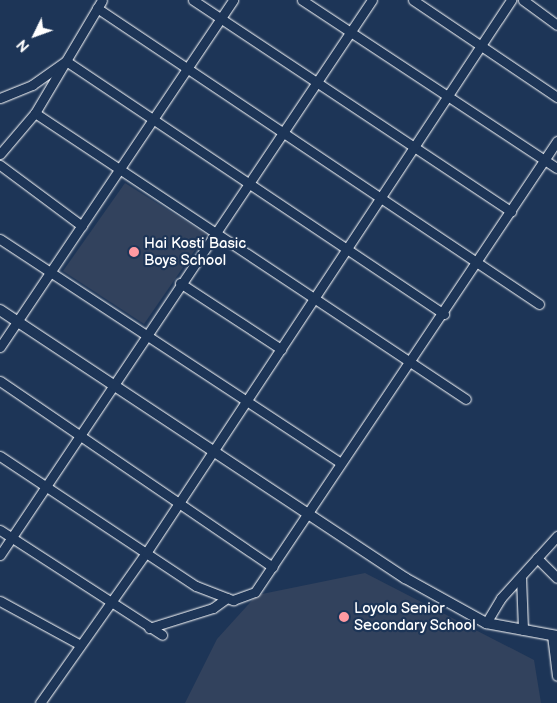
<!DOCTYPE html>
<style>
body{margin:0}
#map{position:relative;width:557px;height:703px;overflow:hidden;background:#1d3557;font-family:"Balsamiq Sans",sans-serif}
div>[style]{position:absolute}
.built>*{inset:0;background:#32425d}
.roads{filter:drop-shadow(0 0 1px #fff) drop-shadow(0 0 1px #fff)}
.minor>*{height:9px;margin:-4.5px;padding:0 4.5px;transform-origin:4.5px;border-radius:4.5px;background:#1d3557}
.major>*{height:10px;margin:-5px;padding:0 5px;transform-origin:5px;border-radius:5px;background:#1d3557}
.dots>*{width:14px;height:14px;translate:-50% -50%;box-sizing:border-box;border:2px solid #1d3557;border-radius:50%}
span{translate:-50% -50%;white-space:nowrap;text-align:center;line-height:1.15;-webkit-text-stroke:4.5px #1d3557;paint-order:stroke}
.poi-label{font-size:15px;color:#fff}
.left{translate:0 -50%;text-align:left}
.north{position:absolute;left:10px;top:10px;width:50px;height:50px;-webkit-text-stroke:4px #1d3557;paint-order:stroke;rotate:228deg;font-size:14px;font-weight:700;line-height:20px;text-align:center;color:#fff}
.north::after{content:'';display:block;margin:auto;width:18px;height:22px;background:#fff;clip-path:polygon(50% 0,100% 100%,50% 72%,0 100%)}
</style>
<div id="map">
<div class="built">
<i style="clip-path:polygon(125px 183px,206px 234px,144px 324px,63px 271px)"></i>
<i style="clip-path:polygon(365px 573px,534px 660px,541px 703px,185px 703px,217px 639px,257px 595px)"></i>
</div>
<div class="roads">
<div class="minor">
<i style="left:193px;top:0;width:382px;rotate:33.6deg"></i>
<i style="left:302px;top:0;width:305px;rotate:33.4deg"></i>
<i style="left:413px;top:0;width:174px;rotate:34deg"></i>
<i style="left:523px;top:0;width:42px;rotate:36.3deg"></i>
<i style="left:97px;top:8px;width:532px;rotate:33.81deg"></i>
<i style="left:0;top:98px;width:35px;rotate:-22deg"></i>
<i style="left:32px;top:85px;width:42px;rotate:-35.2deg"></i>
<i style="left:66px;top:61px;width:455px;rotate:33.8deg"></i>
<i style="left:35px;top:113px;width:517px;rotate:33.57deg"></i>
<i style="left:0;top:154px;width:54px;rotate:-49.5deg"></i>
<i style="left:35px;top:113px;width:131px;rotate:-59.3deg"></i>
<i style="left:0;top:165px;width:102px;rotate:36.6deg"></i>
<i style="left:0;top:239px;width:406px;rotate:33.3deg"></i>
<i style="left:180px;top:283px;width:121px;rotate:33.2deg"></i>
<i style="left:0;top:347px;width:418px;rotate:-56.1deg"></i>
<i style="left:0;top:381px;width:330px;rotate:34.3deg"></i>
<i style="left:0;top:456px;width:235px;rotate:33.6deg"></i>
<i style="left:196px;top:586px;width:40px;rotate:21deg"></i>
<i style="left:233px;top:600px;width:23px;rotate:-20deg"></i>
<i style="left:255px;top:592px;width:543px;rotate:-56.19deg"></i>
<i style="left:0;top:530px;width:193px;rotate:32.9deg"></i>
<i style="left:0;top:555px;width:668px;rotate:-56.17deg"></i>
<i style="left:537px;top:558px;width:28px;rotate:45deg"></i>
<i style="left:521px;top:577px;width:53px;rotate:87.8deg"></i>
<i style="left:0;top:601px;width:90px;rotate:28.6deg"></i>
<i style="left:486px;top:623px;width:29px;rotate:-59deg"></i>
<i style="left:501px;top:598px;width:84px;rotate:-47.9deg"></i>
<i style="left:149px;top:628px;width:67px;rotate:-17.4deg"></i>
<i style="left:213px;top:608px;width:17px;rotate:-36deg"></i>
<i style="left:552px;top:635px;width:41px;rotate:83deg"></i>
<i style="left:40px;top:703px;width:184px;rotate:-54.8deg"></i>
<i style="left:146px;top:553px;width:663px;rotate:-56.57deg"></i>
</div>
<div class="major">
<i style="left:0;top:310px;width:486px;rotate:33.5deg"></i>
<i style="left:405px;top:578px;width:93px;rotate:29.1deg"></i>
<i style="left:486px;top:623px;width:72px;rotate:10.4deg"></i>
</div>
</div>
<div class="dots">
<i style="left:134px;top:252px;background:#ff9aa2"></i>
<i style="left:344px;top:617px;background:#ff9aa2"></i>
</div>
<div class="poi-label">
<span class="left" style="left:144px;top:252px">Hai Kosti Basic<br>Boys School</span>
<span class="left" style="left:354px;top:617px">Loyola Senior<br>Secondary School</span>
</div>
<div class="north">N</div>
</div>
